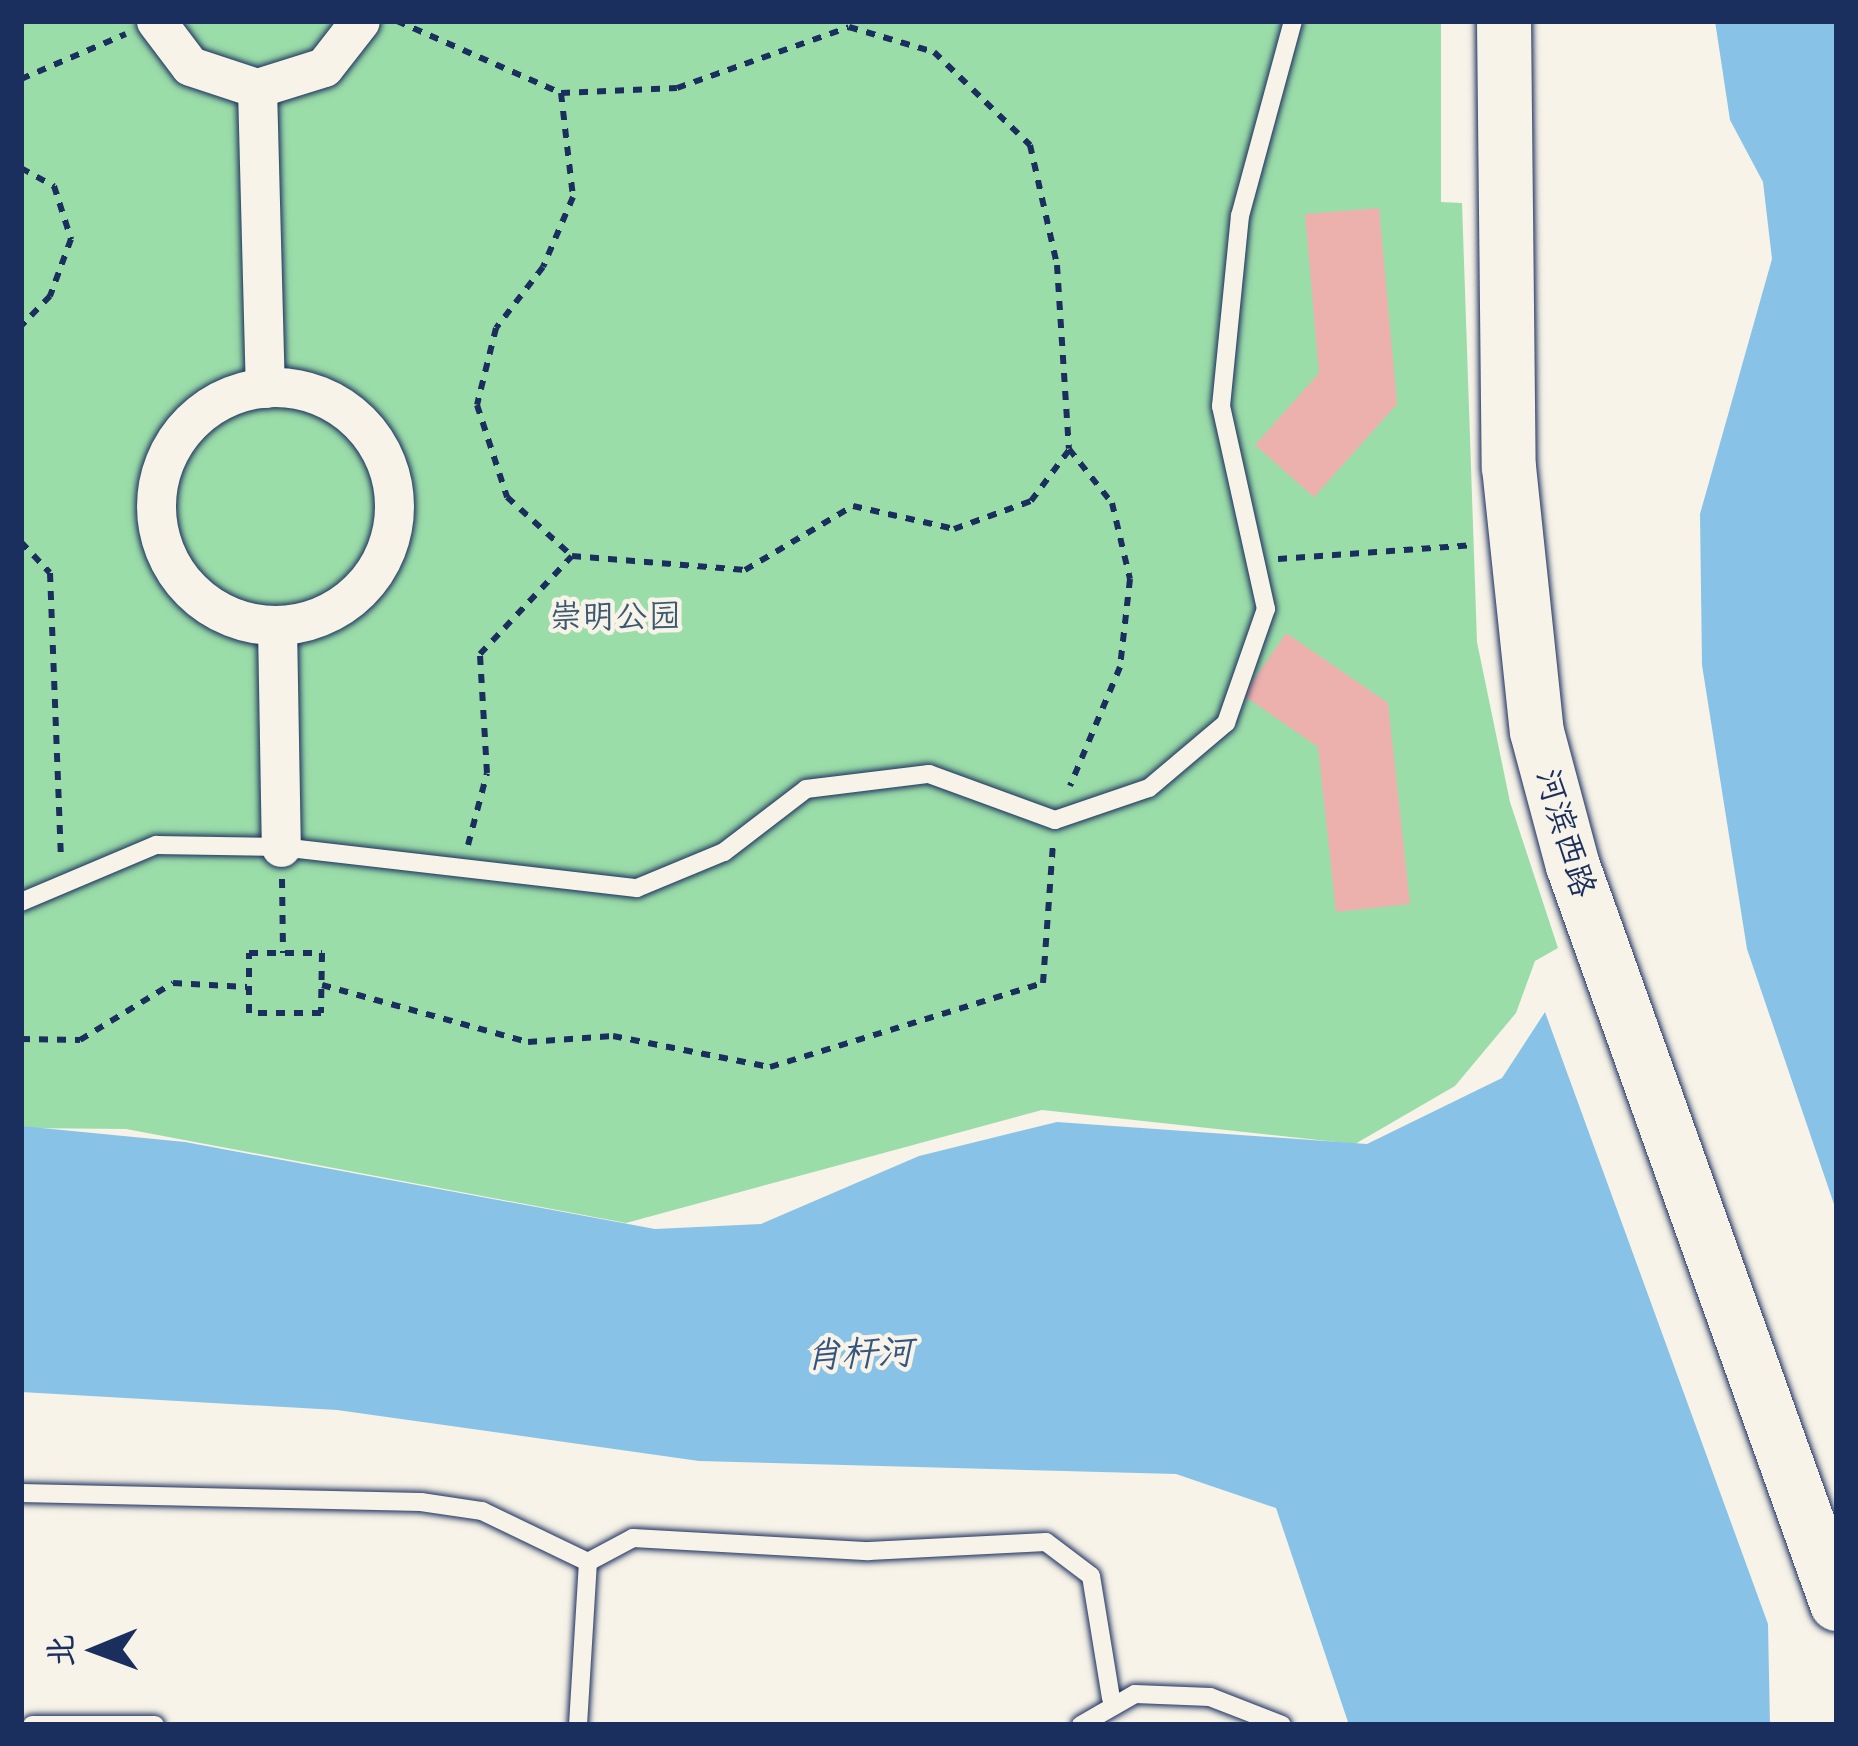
<!DOCTYPE html>
<meta charset="utf-8">
<style>
body{margin:0}
#map{position:relative;width:1858px;height:1746px;overflow:hidden;background:#f7f3e8;font-family:Delius,"LXGW WenKai TC",sans-serif}
div>[style]{position:absolute}
.green>*{inset:0;background:#9bdda9}
.water>*{inset:0;background:#88c3e7}
.building>*{inset:0;background:#ecb1ac}
.path>*{height:6px;margin-top:-3px;transform-origin:0;background:repeating-linear-gradient(90deg,#1b2f5e 0 9px,transparent 0 18px)}
.roads{filter:drop-shadow(0 0 3px #1b2f5e) drop-shadow(0 0 3px #1b2f5e)}
.lane>*{height:18px;margin:-9px;padding:0 9px;transform-origin:9px;border-radius:9px;background:#f7f3e8}
.street>*{height:39px;margin:-19.5px;padding:0 19.5px;transform-origin:19.5px;border-radius:19.5px;background:#f7f3e8}
.street>.ring{margin:-19.5px;padding:0;box-sizing:content-box;background:none;border:39px solid #f7f3e8;border-radius:50%}
.secondary>*{height:54px;margin:-27px;padding:0 27px;transform-origin:27px;border-radius:27px;background:#f7f3e8}
span{translate:-50% -50%;white-space:nowrap;text-align:center;line-height:1.15;-webkit-text-stroke:9px #f7f3e8;paint-order:stroke}
.park-label{font-size:33px;color:#3b5a71}
.street-label{font-size:33px;color:#1b2f5e}
.water-label{font-size:36px;color:#365480;font-style:italic}
.frame{position:absolute;inset:0;border:24px solid #1b2f5e;pointer-events:none}
.north{position:absolute;left:36px;top:1590px;width:120px;height:120px;-webkit-text-stroke:9px #f7f3e8;paint-order:stroke;rotate:269deg;font-size:33px;font-weight:700;line-height:48px;text-align:center;color:#1b2f5e}
.north::after{content:'';display:block;margin:auto;width:42px;height:54px;background:#1b2f5e;clip-path:polygon(50% 0,100% 100%,50% 72%,0 100%)}
</style>
<div id="map">
<div class="green">
<i style="clip-path:polygon(21px 21px,1441px 21px,1441px 202px,1462px 203px,1477px 642px,1510px 802px,1558px 948px,1535px 961px,1516px 1013px,1455px 1086px,1355px 1144px,1042px 1110px,626px 1223px,126px 1129px,21px 1128px)"></i>
</div>
<div class="water">
<i style="clip-path:polygon(1715px 21px,1837px 21px,1837px 1213px,1747px 949px,1702px 665px,1700px 514px,1772px 259px,1763px 182px,1730px 120px)"></i>
<i style="clip-path:polygon(1545px 1012px,1768px 1624px,1770px 1725px,1349px 1725px,1276px 1508px,1176px 1474px,699px 1461px,337px 1410px,21px 1392px,21px 1126px,185px 1142px,655px 1229px,761px 1224px,919px 1156px,1057px 1122px,1367px 1144px,1502px 1078px)"></i>
</div>
<div class="building">
<i style="clip-path:polygon(1379px 208px,1397px 404px,1314px 497px,1255px 445px,1319px 373px,1305px 214px)"></i>
<i style="clip-path:polygon(1286px 633px,1388px 703px,1410px 904px,1336px 912px,1318px 747px,1243px 695px)"></i>
</div>
<div class="path">
<i style="left:397px;top:21px;width:179px;rotate:23.7deg"></i>
<i style="left:561px;top:93px;width:105px;rotate:83.4deg"></i>
<i style="left:573px;top:197px;width:76px;rotate:113.2deg"></i>
<i style="left:543px;top:267px;width:77px;rotate:127.6deg"></i>
<i style="left:496px;top:328px;width:79px;rotate:103.9deg"></i>
<i style="left:477px;top:405px;width:97px;rotate:71.9deg"></i>
<i style="left:507px;top:497px;width:88px;rotate:42.2deg"></i>
<i style="left:572px;top:556px;width:174px;rotate:4.6deg"></i>
<i style="left:745px;top:570px;width:126px;rotate:-30.7deg"></i>
<i style="left:853px;top:506px;width:104px;rotate:12.8deg"></i>
<i style="left:954px;top:529px;width:82px;rotate:-20deg"></i>
<i style="left:1031px;top:501px;width:64px;rotate:-53.3deg"></i>
<i style="left:21px;top:79px;width:114px;rotate:-23.2deg"></i>
<i style="left:561px;top:93px;width:116px;rotate:-2.5deg"></i>
<i style="left:677px;top:88px;width:182px;rotate:-19.5deg"></i>
<i style="left:849px;top:27px;width:89px;rotate:16.4deg"></i>
<i style="left:934px;top:52px;width:134px;rotate:44.1deg"></i>
<i style="left:1030px;top:145px;width:123px;rotate:77.3deg"></i>
<i style="left:1057px;top:265px;width:184px;rotate:86.3deg"></i>
<i style="left:1069px;top:449px;width:69px;rotate:51.5deg"></i>
<i style="left:1112px;top:503px;width:78px;rotate:76.7deg"></i>
<i style="left:1130px;top:579px;width:89px;rotate:96.5deg"></i>
<i style="left:1120px;top:667px;width:129px;rotate:112.8deg"></i>
<i style="left:21px;top:168px;width:38px;rotate:29deg"></i>
<i style="left:54px;top:186px;width:56px;rotate:72.2deg"></i>
<i style="left:71px;top:239px;width:61px;rotate:110.2deg"></i>
<i style="left:50px;top:296px;width:42px;rotate:134deg"></i>
<i style="left:21px;top:542px;width:42px;rotate:46.9deg"></i>
<i style="left:50px;top:573px;width:285px;rotate:87.8deg"></i>
<i style="left:1278px;top:559px;width:197px;rotate:-4.1deg"></i>
<i style="left:468px;top:845px;width:74px;rotate:-75.2deg"></i>
<i style="left:487px;top:773px;width:119px;rotate:-93.4deg"></i>
<i style="left:480px;top:654px;width:134px;rotate:-46.8deg"></i>
<i style="left:282px;top:879px;width:74px;rotate:89.2deg"></i>
<i style="left:249px;top:953px;width:73px"></i>
<i style="left:322px;top:953px;width:60px;rotate:91deg"></i>
<i style="left:321px;top:1013px;width:72px;rotate:180deg"></i>
<i style="left:249px;top:1013px;width:60px;rotate:-90deg"></i>
<i style="left:322px;top:985px;width:214px;rotate:15.5deg"></i>
<i style="left:528px;top:1042px;width:85px;rotate:-4deg"></i>
<i style="left:613px;top:1036px;width:160px;rotate:11.2deg"></i>
<i style="left:770px;top:1067px;width:286px;rotate:-17.1deg"></i>
<i style="left:1043px;top:983px;width:139px;rotate:-85.9deg"></i>
<i style="left:21px;top:1039px;width:59px;rotate:1deg"></i>
<i style="left:80px;top:1040px;width:109px;rotate:-31.5deg"></i>
<i style="left:173px;top:983px;width:74px;rotate:3.1deg"></i>
</div>
<div class="roads">
<div class="lane">
<i style="left:21px;top:902px;width:147px;rotate:-22.9deg"></i>
<i style="left:156px;top:845px;width:125px;rotate:0.9deg"></i>
<i style="left:281px;top:847px;width:358px;rotate:6.6deg"></i>
<i style="left:637px;top:888px;width:94px;rotate:-22.5deg"></i>
<i style="left:724px;top:852px;width:103px;rotate:-37.5deg"></i>
<i style="left:806px;top:789px;width:124px;rotate:-7deg"></i>
<i style="left:929px;top:774px;width:134px;rotate:20.1deg"></i>
<i style="left:1055px;top:820px;width:99px;rotate:-18.8deg"></i>
<i style="left:1149px;top:788px;width:101px;rotate:-40.2deg"></i>
<i style="left:1226px;top:723px;width:121px;rotate:-70.7deg"></i>
<i style="left:1266px;top:609px;width:208px;rotate:-102.5deg"></i>
<i style="left:1221px;top:406px;width:191px;rotate:-84.3deg"></i>
<i style="left:1240px;top:216px;width:202px;rotate:-74.8deg"></i>
<i style="left:21px;top:1493px;width:400px;rotate:1.3deg"></i>
<i style="left:421px;top:1502px;width:62px;rotate:8.4deg"></i>
<i style="left:482px;top:1511px;width:118px;rotate:25.7deg"></i>
<i style="left:32px;top:1725px;width:123px"></i>
<i style="left:578px;top:1725px;width:163px;rotate:-86.5deg"></i>
<i style="left:588px;top:1562px;width:51px;rotate:-28.1deg"></i>
<i style="left:633px;top:1538px;width:236px;rotate:3.2deg"></i>
<i style="left:869px;top:1551px;width:177px;rotate:-2.9deg"></i>
<i style="left:1046px;top:1542px;width:56px;rotate:37.1deg"></i>
<i style="left:1091px;top:1576px;width:124px;rotate:80.7deg"></i>
<i style="left:1081px;top:1725px;width:62px;rotate:-29.9deg"></i>
<i style="left:1135px;top:1694px;width:75px;rotate:2.3deg"></i>
<i style="left:1210px;top:1697px;width:77px;rotate:21.3deg"></i>
</div>
<div class="street">
<i style="left:156px;top:21px;width:56px;rotate:52.9deg"></i>
<i style="left:190px;top:66px;width:71px;rotate:18.2deg"></i>
<i style="left:257px;top:88px;width:70px;rotate:-17.4deg"></i>
<i style="left:324px;top:67px;width:58px;rotate:-52deg"></i>
<i style="left:257px;top:88px;width:300px;rotate:88.5deg"></i>
<i class="ring" style="left:156px;top:387px;width:199px;height:199px"></i>
<i style="left:277px;top:626px;width:221px;rotate:89deg"></i>
</div>
<div class="secondary">
<i style="left:1504px;top:21px;width:446px;rotate:89.4deg"></i>
<i style="left:1509px;top:467px;width:266px;rotate:84deg"></i>
<i style="left:1537px;top:732px;width:139px;rotate:75deg"></i>
<i style="left:1573px;top:866px;width:784px;rotate:70.32deg"></i>
</div>
</div>
<div class="park-label">
<span style="left:615px;top:616px">崇明公园</span>
</div>
<div class="street-label">
<span style="left:1566px;top:833px;rotate:73deg">河滨西路</span>
</div>
<div class="water-label">
<span style="left:859px;top:1353px;rotate:-2deg">肖杆河</span>
</div>
<div class="frame"></div>
<div class="north">北</div>
</div>
